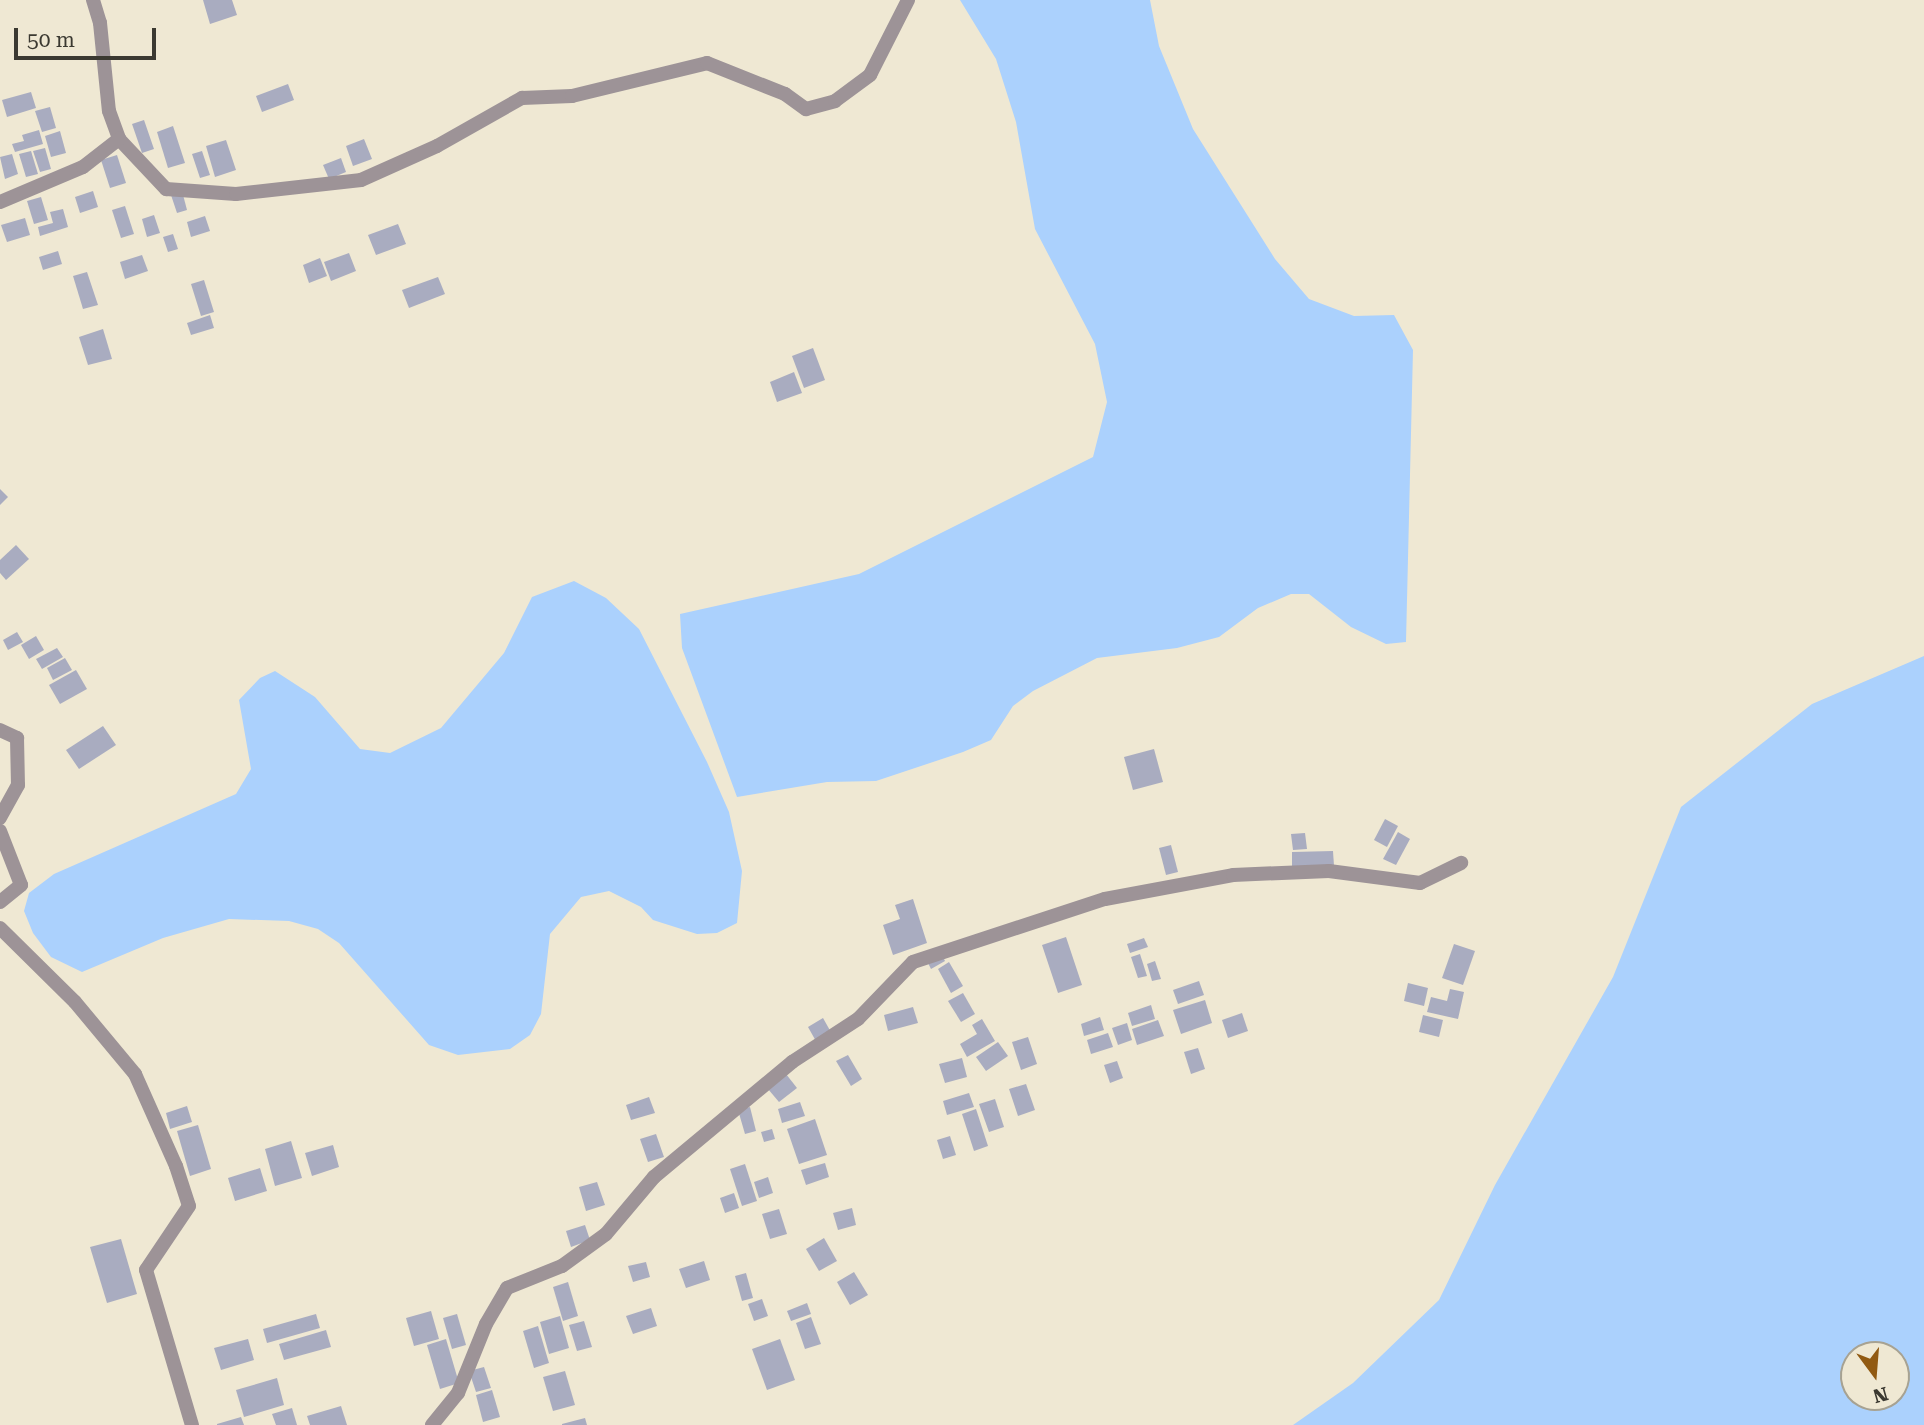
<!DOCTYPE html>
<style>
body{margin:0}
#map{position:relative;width:1924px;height:1425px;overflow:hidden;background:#efe8d3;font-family:"Roboto Serif",serif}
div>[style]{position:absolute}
.water>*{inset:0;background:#abd1fd}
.building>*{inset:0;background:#a9acc0}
.minor>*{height:14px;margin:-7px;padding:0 7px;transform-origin:7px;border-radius:7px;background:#9d9397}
span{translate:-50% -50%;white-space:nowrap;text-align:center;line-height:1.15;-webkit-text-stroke:6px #efe8d3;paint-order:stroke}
.north{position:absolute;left:1840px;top:1341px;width:70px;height:70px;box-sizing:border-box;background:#efe8d3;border:2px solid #a7a292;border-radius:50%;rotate:164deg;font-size:19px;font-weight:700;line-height:28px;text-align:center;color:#3b3931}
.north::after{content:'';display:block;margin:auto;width:24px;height:32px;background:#915a12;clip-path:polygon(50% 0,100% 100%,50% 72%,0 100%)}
.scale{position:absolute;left:14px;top:28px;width:142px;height:32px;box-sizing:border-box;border:4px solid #3b3931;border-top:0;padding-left:9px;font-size:21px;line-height:24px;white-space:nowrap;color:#3b3931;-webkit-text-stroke:5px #efe8d3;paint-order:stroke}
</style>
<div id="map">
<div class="water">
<i style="clip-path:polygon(960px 0,1150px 0,1159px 46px,1193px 129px,1275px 259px,1309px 299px,1354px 316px,1394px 315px,1413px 350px,1406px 642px,1386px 644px,1351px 627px,1309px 594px,1291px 594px,1258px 608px,1219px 637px,1177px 648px,1097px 658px,1033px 691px,1013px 706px,991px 740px,963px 752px,876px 781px,827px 782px,737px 797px,682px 648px,680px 614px,859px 574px,1093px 457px,1107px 402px,1095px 344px,1035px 229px,1016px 122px,996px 59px)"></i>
<i style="clip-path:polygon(574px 581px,606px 598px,639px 629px,707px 762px,729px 812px,742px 871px,737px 923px,717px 933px,697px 934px,653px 920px,641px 907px,609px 891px,581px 897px,550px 934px,541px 1014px,530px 1035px,510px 1049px,458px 1055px,429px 1045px,339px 943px,318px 929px,289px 921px,229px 919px,163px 938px,82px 972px,51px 957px,33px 933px,24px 911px,29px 893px,54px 874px,236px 794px,251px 769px,239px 700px,260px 678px,275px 671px,315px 697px,360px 749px,390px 753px,441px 728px,504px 653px,532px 597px)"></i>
<i style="clip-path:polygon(evenodd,1924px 656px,1924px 1425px,1293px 1425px,1353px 1383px,1439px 1300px,1495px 1185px,1613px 977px,1681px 807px,1812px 704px,1924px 656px,1854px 1355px,1896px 1355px,1896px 1397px,1854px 1397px,1854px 1355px)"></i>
</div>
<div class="building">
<i style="clip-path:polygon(203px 0,232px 0,237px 15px,210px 24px)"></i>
<i style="clip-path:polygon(288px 84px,294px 100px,262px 112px,256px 96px)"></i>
<i style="clip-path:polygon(31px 92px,36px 108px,7px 117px,2px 100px)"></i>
<i style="clip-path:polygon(50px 107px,56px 128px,42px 132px,35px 111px)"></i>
<i style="clip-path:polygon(144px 120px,154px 149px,142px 153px,132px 124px)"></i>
<i style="clip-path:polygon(173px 126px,185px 163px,168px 168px,157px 132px)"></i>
<i style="clip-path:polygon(39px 130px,43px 144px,15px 152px,12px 144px,24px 141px,22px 135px)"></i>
<i style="clip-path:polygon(60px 131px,66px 153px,51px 157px,45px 136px)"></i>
<i style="clip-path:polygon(364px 139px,372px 159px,353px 166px,346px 146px)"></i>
<i style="clip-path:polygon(226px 140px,236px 170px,215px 177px,206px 146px)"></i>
<i style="clip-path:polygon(45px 148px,51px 169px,40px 172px,33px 151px)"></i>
<i style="clip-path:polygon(31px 151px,38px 174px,26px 177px,19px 154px)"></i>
<i style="clip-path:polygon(202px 151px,210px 175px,200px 178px,192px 154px)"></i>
<i style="clip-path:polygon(12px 154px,18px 174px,5px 179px,0 157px)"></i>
<i style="clip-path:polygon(117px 155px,126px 183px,110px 188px,101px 160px)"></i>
<i style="clip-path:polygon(341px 158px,346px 172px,329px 179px,323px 165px)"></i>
<i style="clip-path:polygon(93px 191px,98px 207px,80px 213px,75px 197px)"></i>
<i style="clip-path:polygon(182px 191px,187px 210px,177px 213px,171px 195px)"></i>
<i style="clip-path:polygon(41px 197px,48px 220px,34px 224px,27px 201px)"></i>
<i style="clip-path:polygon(125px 206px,134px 234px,121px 238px,112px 210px)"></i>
<i style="clip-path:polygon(63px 209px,68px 227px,40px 236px,38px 227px,53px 223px,50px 212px)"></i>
<i style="clip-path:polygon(154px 215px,160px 233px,147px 237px,142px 219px)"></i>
<i style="clip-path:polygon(205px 216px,210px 231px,191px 237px,187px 222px)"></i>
<i style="clip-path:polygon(25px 218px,30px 235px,7px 242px,1px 225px)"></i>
<i style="clip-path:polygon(398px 224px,406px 244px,376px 255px,368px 235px)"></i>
<i style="clip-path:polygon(173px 234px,178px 249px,168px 252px,163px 237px)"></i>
<i style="clip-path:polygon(58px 251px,62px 264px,43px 270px,39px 257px)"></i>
<i style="clip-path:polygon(349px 253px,356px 271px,331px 281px,324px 262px)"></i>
<i style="clip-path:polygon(142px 255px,148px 271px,125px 279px,120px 262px)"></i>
<i style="clip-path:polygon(320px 258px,327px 276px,309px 283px,303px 265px)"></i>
<i style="clip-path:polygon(87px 272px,98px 305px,83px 309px,73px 276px)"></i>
<i style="clip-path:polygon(438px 277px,445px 294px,409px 308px,402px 290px)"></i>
<i style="clip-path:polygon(204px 280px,214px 312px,201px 316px,191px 284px)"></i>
<i style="clip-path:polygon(210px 315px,214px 328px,191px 335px,187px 323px)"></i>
<i style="clip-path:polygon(103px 329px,112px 359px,88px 365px,79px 337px)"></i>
<i style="clip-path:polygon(813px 348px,825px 380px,804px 388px,792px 356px)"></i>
<i style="clip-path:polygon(794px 372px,802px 393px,777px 402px,770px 382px)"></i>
<i style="clip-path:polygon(0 489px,8px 497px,0 505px)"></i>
<i style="clip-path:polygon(16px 545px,29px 559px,6px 580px,0 573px,0 560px)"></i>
<i style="clip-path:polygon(17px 632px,23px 642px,8px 650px,3px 640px)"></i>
<i style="clip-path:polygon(36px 636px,44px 650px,29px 659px,21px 645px)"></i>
<i style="clip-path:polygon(57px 648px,63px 657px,42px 669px,36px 659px)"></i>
<i style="clip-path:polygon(65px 658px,72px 670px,53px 680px,47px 668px)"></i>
<i style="clip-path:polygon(76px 670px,87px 689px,60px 704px,49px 685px)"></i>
<i style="clip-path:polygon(103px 726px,116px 745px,79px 769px,66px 750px)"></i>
<i style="clip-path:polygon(1154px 749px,1163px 782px,1133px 790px,1124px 757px)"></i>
<i style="clip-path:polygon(1385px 819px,1398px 826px,1387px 847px,1374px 840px)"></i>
<i style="clip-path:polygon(1398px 832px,1410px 839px,1396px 865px,1383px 859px)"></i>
<i style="clip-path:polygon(1305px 833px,1307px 849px,1293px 850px,1291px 834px)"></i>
<i style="clip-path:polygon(1171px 845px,1178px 872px,1166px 875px,1159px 848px)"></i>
<i style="clip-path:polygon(1333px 851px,1334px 866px,1292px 867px,1292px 852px)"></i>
<i style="clip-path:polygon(913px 899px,927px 943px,893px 955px,883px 925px,900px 919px,895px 905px)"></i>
<i style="clip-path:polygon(1066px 937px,1082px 985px,1058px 993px,1042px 945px)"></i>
<i style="clip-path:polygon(1144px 938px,1148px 947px,1130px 953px,1127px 944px)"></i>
<i style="clip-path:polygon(1454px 944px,1475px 951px,1463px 985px,1442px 978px)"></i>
<i style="clip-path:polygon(941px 953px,945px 961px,931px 969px,927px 961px)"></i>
<i style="clip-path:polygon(1140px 954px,1147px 976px,1138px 978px,1131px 957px)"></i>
<i style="clip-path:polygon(1155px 961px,1161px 979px,1152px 981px,1147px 964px)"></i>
<i style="clip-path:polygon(949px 962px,963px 986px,951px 993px,938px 969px)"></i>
<i style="clip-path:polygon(1199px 981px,1204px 995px,1178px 1004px,1173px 990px)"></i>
<i style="clip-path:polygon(1408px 983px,1428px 988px,1424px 1006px,1404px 1001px)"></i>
<i style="clip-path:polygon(1450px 989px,1464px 992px,1458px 1019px,1427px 1012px,1431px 997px,1447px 1001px)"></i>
<i style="clip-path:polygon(963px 993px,975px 1014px,961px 1022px,948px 1001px)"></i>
<i style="clip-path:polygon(1205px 1000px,1212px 1023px,1181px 1034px,1173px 1010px)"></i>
<i style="clip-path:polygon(1151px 1005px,1155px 1019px,1132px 1026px,1128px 1013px)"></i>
<i style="clip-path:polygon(913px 1007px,918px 1023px,888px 1031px,884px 1015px)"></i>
<i style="clip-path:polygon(1242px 1013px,1248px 1031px,1228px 1038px,1222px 1020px)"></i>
<i style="clip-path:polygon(1423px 1015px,1443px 1020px,1439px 1037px,1419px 1032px)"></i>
<i style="clip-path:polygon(1100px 1017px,1104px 1030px,1084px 1036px,1081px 1024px)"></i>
<i style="clip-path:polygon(823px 1018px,832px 1034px,817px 1043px,808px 1027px)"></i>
<i style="clip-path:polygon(982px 1019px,995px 1041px,967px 1057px,960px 1044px,977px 1034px,972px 1025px)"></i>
<i style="clip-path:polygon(1158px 1020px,1164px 1036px,1137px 1045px,1132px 1029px)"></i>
<i style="clip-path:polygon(1127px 1023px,1132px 1040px,1118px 1045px,1112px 1028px)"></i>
<i style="clip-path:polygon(1108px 1033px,1113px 1047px,1091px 1054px,1087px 1040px)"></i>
<i style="clip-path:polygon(1028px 1037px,1037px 1064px,1021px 1070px,1012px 1042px)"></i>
<i style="clip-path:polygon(998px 1042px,1008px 1056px,986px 1071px,976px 1057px)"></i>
<i style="clip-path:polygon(1198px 1048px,1205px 1069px,1191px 1074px,1184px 1052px)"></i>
<i style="clip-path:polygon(848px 1055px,862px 1079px,851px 1086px,836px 1061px)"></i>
<i style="clip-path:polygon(962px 1058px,967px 1077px,945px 1083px,939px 1064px)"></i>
<i style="clip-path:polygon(1117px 1061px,1123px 1078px,1110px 1083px,1104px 1065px)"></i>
<i style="clip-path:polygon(786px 1074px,797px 1088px,779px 1102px,768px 1089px)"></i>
<i style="clip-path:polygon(1026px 1084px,1035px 1110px,1018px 1116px,1009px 1089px)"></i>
<i style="clip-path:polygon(969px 1093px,974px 1107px,947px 1115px,943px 1101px)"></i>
<i style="clip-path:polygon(649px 1097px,655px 1113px,631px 1120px,626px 1105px)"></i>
<i style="clip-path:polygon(995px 1099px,1004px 1127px,989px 1132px,979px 1104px)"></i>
<i style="clip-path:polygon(800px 1102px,805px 1116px,782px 1123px,778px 1109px)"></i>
<i style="clip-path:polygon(187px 1106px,192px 1122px,170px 1129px,166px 1113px)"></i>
<i style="clip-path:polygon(750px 1107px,756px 1131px,745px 1134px,738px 1110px)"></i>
<i style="clip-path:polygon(976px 1109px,988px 1146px,974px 1151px,962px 1114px)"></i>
<i style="clip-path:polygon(815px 1119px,827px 1155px,799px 1164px,787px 1129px)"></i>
<i style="clip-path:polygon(198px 1125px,211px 1169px,190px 1176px,177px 1131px)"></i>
<i style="clip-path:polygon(772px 1129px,775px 1139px,764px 1142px,761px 1132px)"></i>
<i style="clip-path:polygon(656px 1134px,664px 1157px,648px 1162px,640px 1139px)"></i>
<i style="clip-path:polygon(950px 1136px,956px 1155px,943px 1159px,937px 1140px)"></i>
<i style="clip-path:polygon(291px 1141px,302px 1178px,275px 1186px,265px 1149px)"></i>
<i style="clip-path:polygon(333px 1145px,339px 1167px,312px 1176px,305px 1153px)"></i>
<i style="clip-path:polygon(825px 1163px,829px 1177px,806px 1185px,801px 1170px)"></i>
<i style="clip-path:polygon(745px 1164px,757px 1201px,742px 1206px,730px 1169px)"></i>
<i style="clip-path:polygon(260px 1168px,267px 1191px,235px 1201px,228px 1178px)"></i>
<i style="clip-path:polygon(768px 1177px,773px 1193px,759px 1198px,754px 1182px)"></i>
<i style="clip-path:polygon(597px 1182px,605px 1205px,586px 1211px,579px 1187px)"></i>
<i style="clip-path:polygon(734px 1193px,739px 1208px,725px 1213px,720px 1198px)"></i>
<i style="clip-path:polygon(852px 1208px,856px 1225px,838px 1230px,833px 1213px)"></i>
<i style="clip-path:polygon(779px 1209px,787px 1234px,770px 1239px,762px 1214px)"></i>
<i style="clip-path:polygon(585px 1225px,590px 1240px,571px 1247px,566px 1231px)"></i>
<i style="clip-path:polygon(824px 1238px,837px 1261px,819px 1271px,806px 1249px)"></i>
<i style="clip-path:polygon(121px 1239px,137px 1294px,107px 1303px,90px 1247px)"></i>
<i style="clip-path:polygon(704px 1261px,710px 1280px,686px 1288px,679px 1269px)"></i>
<i style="clip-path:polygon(646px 1262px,650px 1277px,633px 1282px,628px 1266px)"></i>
<i style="clip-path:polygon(854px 1272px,868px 1295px,850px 1305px,837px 1282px)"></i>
<i style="clip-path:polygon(746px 1273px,753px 1298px,742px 1301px,735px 1276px)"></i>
<i style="clip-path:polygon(568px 1282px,578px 1316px,563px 1321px,553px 1287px)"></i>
<i style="clip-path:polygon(762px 1299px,768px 1316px,754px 1321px,748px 1304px)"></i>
<i style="clip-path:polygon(807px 1303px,811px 1314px,791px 1321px,787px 1311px)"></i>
<i style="clip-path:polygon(651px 1308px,657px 1326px,633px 1334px,626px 1316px)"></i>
<i style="clip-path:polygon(431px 1311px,439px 1339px,414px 1346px,406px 1318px)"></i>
<i style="clip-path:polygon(316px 1314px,320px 1328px,267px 1343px,263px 1329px)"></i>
<i style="clip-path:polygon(457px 1314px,466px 1345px,452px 1349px,443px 1318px)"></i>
<i style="clip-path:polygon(560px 1316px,569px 1348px,549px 1354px,540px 1322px)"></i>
<i style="clip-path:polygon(811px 1317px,821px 1344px,805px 1349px,796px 1323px)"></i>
<i style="clip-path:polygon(584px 1321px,592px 1347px,577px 1351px,569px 1325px)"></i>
<i style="clip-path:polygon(538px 1326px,549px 1363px,534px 1368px,523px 1331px)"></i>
<i style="clip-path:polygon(326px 1330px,331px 1347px,284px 1360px,279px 1344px)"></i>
<i style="clip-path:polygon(248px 1339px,254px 1360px,221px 1370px,214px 1348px)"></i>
<i style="clip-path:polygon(446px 1339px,459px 1383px,440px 1389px,427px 1345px)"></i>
<i style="clip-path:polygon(780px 1339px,795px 1380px,767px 1390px,752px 1349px)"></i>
<i style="clip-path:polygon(484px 1367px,491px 1388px,476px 1392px,469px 1371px)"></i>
<i style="clip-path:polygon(565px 1371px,575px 1405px,553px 1411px,543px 1377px)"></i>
<i style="clip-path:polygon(277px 1378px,284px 1405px,244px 1417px,236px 1390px)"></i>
<i style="clip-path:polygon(492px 1390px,500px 1417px,483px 1422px,476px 1395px)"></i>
<i style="clip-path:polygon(341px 1406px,347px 1425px,310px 1425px,307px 1416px)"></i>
<i style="clip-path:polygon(292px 1408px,297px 1425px,276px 1425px,272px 1414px)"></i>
<i style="clip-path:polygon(241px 1417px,244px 1425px,217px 1425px,217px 1424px)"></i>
<i style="clip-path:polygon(585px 1418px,587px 1425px,562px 1425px,562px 1424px)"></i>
</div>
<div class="minor">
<i style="left:93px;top:0;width:24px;rotate:73deg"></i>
<i style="left:100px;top:23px;width:88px;rotate:84.2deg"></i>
<i style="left:109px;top:111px;width:30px;rotate:70deg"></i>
<i style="left:119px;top:139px;width:69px;rotate:46.8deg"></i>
<i style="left:166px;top:189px;width:70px;rotate:4.1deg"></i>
<i style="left:236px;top:194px;width:126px;rotate:-6.4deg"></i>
<i style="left:361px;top:180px;width:83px;rotate:-24.1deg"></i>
<i style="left:437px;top:146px;width:98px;rotate:-29.5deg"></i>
<i style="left:522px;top:98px;width:50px;rotate:-2.3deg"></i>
<i style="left:572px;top:96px;width:139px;rotate:-13.7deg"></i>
<i style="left:707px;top:63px;width:84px;rotate:21.7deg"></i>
<i style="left:785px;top:94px;width:26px;rotate:36deg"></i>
<i style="left:806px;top:109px;width:30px;rotate:-15deg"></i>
<i style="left:835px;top:101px;width:44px;rotate:-36.6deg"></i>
<i style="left:870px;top:75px;width:84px;rotate:-63.1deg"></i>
<i style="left:0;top:202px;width:90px;rotate:-22.9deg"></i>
<i style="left:83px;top:167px;width:46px;rotate:-37.9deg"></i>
<i style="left:0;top:730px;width:19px;rotate:25deg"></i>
<i style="left:17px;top:738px;width:47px;rotate:88.8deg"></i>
<i style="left:18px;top:785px;width:38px;rotate:119deg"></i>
<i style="left:0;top:831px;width:58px;rotate:68.7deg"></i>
<i style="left:21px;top:885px;width:27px;rotate:141deg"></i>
<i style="left:0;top:928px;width:105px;rotate:44.6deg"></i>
<i style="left:75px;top:1002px;width:94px;rotate:50.2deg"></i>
<i style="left:135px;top:1074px;width:101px;rotate:66deg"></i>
<i style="left:176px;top:1166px;width:42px;rotate:72deg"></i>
<i style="left:189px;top:1206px;width:77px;rotate:123.9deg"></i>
<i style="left:146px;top:1270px;width:162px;rotate:73.5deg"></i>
<i style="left:432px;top:1425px;width:41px;rotate:-50.9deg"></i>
<i style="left:458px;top:1393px;width:74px;rotate:-67.9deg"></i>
<i style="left:486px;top:1324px;width:42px;rotate:-59.7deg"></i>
<i style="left:507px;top:1288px;width:59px;rotate:-21.8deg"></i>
<i style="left:562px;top:1266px;width:54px;rotate:-36deg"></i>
<i style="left:606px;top:1234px;width:75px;rotate:-49.9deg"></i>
<i style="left:654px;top:1177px;width:180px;rotate:-39.8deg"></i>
<i style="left:792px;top:1062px;width:79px;rotate:-33.1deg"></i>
<i style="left:858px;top:1019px;width:79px;rotate:-46deg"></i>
<i style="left:913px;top:962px;width:202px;rotate:-18.2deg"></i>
<i style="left:1105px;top:899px;width:130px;rotate:-10.6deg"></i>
<i style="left:1233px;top:875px;width:96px;rotate:-2.4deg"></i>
<i style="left:1329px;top:871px;width:92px;rotate:7.5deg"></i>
<i style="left:1420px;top:883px;width:46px;rotate:-26deg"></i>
</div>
<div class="north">N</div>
<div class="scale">50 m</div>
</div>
